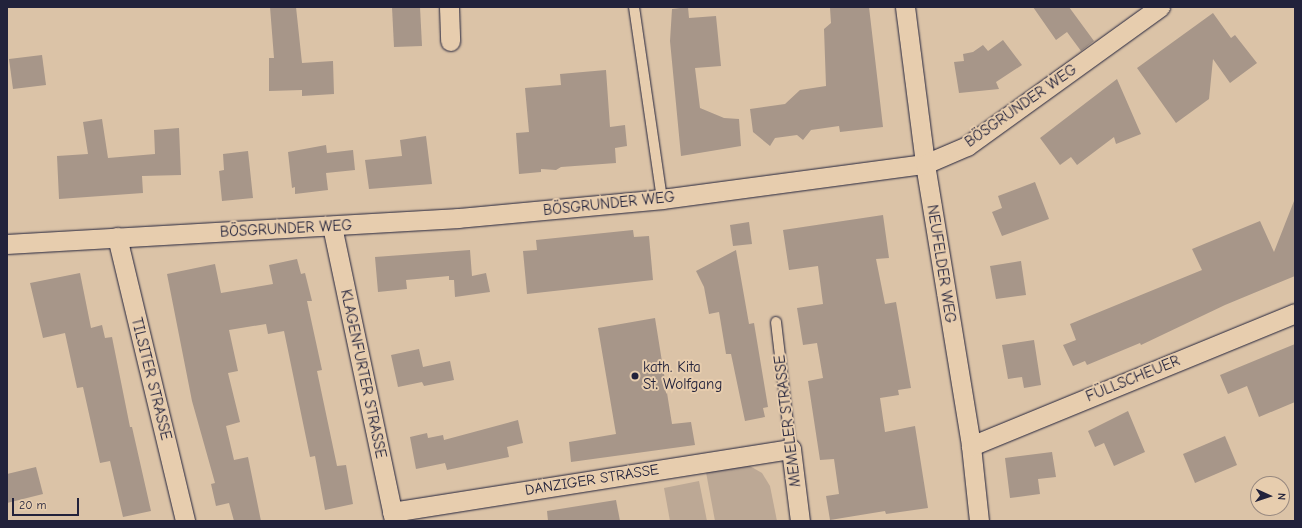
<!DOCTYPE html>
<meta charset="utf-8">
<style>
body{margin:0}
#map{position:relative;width:1302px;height:528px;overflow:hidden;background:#dbc3a7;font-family:"Comic Neue",sans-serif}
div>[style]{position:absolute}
.green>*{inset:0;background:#bca895}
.building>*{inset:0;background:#a79689}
.roads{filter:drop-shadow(0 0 1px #22223b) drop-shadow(0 0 1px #22223b)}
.lane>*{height:10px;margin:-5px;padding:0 5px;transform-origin:5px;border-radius:5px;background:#e7cdae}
.street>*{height:19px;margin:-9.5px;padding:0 9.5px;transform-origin:9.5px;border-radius:9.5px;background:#e7cdae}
.dots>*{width:11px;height:11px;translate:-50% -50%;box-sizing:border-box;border:2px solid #e7cdae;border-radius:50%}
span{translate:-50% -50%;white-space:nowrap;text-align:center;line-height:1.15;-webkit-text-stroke:4px #e7cdae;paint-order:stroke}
.street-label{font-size:15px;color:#22223b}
.poi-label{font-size:15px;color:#22223b}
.left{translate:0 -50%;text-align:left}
.frame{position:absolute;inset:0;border:8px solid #22223b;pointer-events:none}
.north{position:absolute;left:1250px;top:476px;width:40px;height:40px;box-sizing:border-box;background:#e7cdae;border:1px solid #988980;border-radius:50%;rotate:93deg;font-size:11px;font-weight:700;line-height:16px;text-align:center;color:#22223b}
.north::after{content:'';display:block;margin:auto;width:14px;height:18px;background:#22223b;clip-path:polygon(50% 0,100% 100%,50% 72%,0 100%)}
.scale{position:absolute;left:12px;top:498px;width:67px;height:18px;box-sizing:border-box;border:2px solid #22223b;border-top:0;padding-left:5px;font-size:12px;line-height:14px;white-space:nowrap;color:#22223b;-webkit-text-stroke:3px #e7cdae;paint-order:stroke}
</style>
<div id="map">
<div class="green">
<i style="clip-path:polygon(748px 465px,762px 473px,770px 486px,777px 521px,715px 521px,706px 472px)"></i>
<i style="clip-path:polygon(699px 481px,707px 521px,670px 521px,664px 488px)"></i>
</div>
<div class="building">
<i style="clip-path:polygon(270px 7px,296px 7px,302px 63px,333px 61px,334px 94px,302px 96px,302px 90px,269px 91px,269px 58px,274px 58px)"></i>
<i style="clip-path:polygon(392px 7px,420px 7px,422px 46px,394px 47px)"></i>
<i style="clip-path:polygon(688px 7px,689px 18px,716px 16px,721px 66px,695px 68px,700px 108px,724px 118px,739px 119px,741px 146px,681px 156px,670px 41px,672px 9px)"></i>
<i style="clip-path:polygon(869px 7px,883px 127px,840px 132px,839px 126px,811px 130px,803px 140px,797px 135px,775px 138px,770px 146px,753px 132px,750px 109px,785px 104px,800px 90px,826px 86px,824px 29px,831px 23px,830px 8px)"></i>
<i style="clip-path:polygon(1033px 7px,1069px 7px,1094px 41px,1081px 51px,1067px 32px,1056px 40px)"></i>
<i style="clip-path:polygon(1213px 13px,1231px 38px,1235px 35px,1257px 63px,1230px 83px,1213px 59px,1209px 99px,1176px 123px,1137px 68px)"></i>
<i style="clip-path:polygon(1003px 40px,1022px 65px,996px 82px,999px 89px,959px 93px,954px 62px,964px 61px,963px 54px,973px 52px,983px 45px,988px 51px)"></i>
<i style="clip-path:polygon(42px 55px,46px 85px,13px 89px,9px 59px)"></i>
<i style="clip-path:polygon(606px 70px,610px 127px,625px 125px,627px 146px,615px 148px,616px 163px,561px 167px,556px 170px,541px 169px,541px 172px,519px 174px,516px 133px,529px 132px,525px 88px,561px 85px,560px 74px)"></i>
<i style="clip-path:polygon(1117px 79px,1141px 134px,1116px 144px,1114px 137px,1077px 165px,1071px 157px,1060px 165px,1040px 138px)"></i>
<i style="clip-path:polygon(102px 119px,108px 158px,155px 154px,154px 130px,179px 128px,181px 175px,142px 176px,143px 193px,59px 199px,57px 156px,88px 154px,83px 122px)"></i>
<i style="clip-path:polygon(426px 136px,432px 184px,369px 189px,365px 160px,402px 156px,400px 140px)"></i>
<i style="clip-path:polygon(326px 145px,327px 153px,353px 150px,355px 170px,326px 173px,328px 190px,295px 194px,295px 187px,292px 188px,288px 152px)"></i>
<i style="clip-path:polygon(248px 151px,253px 198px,222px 201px,219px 171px,224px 170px,223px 154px)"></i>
<i style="clip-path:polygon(1035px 182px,1049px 219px,1002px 236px,992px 212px,1002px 208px,998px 196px)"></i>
<i style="clip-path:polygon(1294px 201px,1295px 276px,1225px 305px,1141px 345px,1140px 343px,1087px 365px,1085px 361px,1073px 366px,1063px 345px,1076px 340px,1070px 324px,1202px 270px,1192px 249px,1260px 221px,1274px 252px)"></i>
<i style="clip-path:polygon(883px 215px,889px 258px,876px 259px,885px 304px,896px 302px,911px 388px,898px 390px,899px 395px,880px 398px,885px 432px,915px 426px,928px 508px,886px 514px,885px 511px,830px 520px,826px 496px,839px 494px,834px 459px,820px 460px,808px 381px,823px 378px,817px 343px,803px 345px,797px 308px,823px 304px,818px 266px,789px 270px,783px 230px)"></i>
<i style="clip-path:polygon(749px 222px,752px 244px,733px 246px,730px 225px)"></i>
<i style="clip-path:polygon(633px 230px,634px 237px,649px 236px,653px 280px,527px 294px,523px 251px,537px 250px,536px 240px)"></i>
<i style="clip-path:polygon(470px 250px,472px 276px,486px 273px,490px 292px,455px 297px,454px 280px,449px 280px,449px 276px,406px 280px,407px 289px,378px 292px,375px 257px)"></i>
<i style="clip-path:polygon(736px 250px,749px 324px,754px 323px,768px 407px,763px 408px,765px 417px,745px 421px,731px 354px,726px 354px,719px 312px,709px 314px,704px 287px,696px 271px)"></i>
<i style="clip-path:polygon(297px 259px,301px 274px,305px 273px,312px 301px,307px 301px,322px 370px,317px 371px,337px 466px,346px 465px,353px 504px,325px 510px,315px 456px,310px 457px,284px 331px,268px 334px,266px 324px,229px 330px,238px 371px,228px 373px,240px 422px,226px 426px,234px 460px,248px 457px,261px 521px,234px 521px,229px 503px,216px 506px,211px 484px,215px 483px,192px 401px,167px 274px,215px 264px,221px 293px,273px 284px,269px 265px)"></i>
<i style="clip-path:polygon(1021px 261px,1026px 295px,996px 299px,990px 266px)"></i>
<i style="clip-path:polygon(80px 273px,91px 328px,102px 325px,105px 338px,112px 337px,130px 427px,132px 427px,151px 511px,123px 517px,110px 461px,100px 463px,83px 387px,77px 388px,65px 333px,43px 338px,30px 283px)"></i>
<i style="clip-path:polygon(655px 318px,672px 424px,691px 422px,695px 445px,571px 462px,569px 442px,616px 434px,598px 328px)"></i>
<i style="clip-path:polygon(1034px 340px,1041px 385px,1024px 388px,1022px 377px,1008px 379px,1002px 345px)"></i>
<i style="clip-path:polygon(1295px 344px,1295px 402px,1259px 417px,1247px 386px,1228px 394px,1220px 375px)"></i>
<i style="clip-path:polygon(419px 349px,423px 367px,450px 361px,454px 380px,424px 386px,422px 382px,398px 387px,391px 355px)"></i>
<i style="clip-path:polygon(1128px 411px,1145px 452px,1114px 466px,1104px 443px,1095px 447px,1088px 431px)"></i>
<i style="clip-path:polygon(518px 420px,523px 443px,507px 447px,509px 457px,447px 470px,445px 463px,416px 469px,410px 437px,427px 433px,428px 438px,443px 435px,444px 440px)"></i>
<i style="clip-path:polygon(1225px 436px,1237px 465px,1195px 483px,1183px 454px)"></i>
<i style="clip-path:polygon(1052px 452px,1056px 477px,1038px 479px,1040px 494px,1010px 498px,1005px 458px)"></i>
<i style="clip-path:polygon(36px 467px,43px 494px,7px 503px,7px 474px)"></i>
<i style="clip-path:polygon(616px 500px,620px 521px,548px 521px,547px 511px)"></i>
</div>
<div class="roads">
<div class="lane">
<i style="left:634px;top:7px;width:194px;rotate:81.7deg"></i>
<i style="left:776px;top:322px;width:128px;rotate:83.3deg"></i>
</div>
<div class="street">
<i style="left:449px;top:7px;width:34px;rotate:88deg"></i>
<i style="left:905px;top:7px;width:158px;rotate:82.7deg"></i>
<i style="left:925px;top:164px;width:286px;rotate:80.7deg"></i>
<i style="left:971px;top:446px;width:75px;rotate:83.9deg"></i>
<i style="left:332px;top:226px;width:301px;rotate:78.1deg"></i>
<i style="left:117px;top:237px;width:292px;rotate:76.5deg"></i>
<i style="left:7px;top:244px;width:452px;rotate:-3.3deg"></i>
<i style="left:458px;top:218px;width:205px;rotate:-5.3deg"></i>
<i style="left:662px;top:199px;width:265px;rotate:-7.6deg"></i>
<i style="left:925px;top:164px;width:46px;rotate:-23.2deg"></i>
<i style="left:967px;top:146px;width:238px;rotate:-35.8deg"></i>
<i style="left:971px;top:446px;width:350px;rotate:-22.3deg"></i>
<i style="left:392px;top:512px;width:404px;rotate:-9deg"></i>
<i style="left:791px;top:449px;width:73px;rotate:82.9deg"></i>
</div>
</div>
<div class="dots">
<i style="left:635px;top:376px;background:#22223b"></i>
</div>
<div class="street-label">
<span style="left:1021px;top:106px;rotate:-35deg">BÖSGRUNDER WEG</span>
<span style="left:609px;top:204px;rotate:-6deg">BÖSGRUNDER WEG</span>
<span style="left:286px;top:229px;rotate:-3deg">BÖSGRUNDER WEG</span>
<span style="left:941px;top:264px;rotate:81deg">NEUFELDER WEG</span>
<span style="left:363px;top:374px;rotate:78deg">KLAGENFURTER STRASSE</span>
<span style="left:151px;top:379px;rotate:76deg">TILSITER STRASSE</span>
<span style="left:1133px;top:379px;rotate:-22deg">FÜLLSCHEUER</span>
<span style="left:788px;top:421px;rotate:-97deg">MEMELER STRASSE</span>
<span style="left:592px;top:480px;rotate:-9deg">DANZIGER STRASSE</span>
</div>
<div class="poi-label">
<span class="left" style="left:643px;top:376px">kath. Kita<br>St. Wolfgang</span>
</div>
<div class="frame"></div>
<div class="north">N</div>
<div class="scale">20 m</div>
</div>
